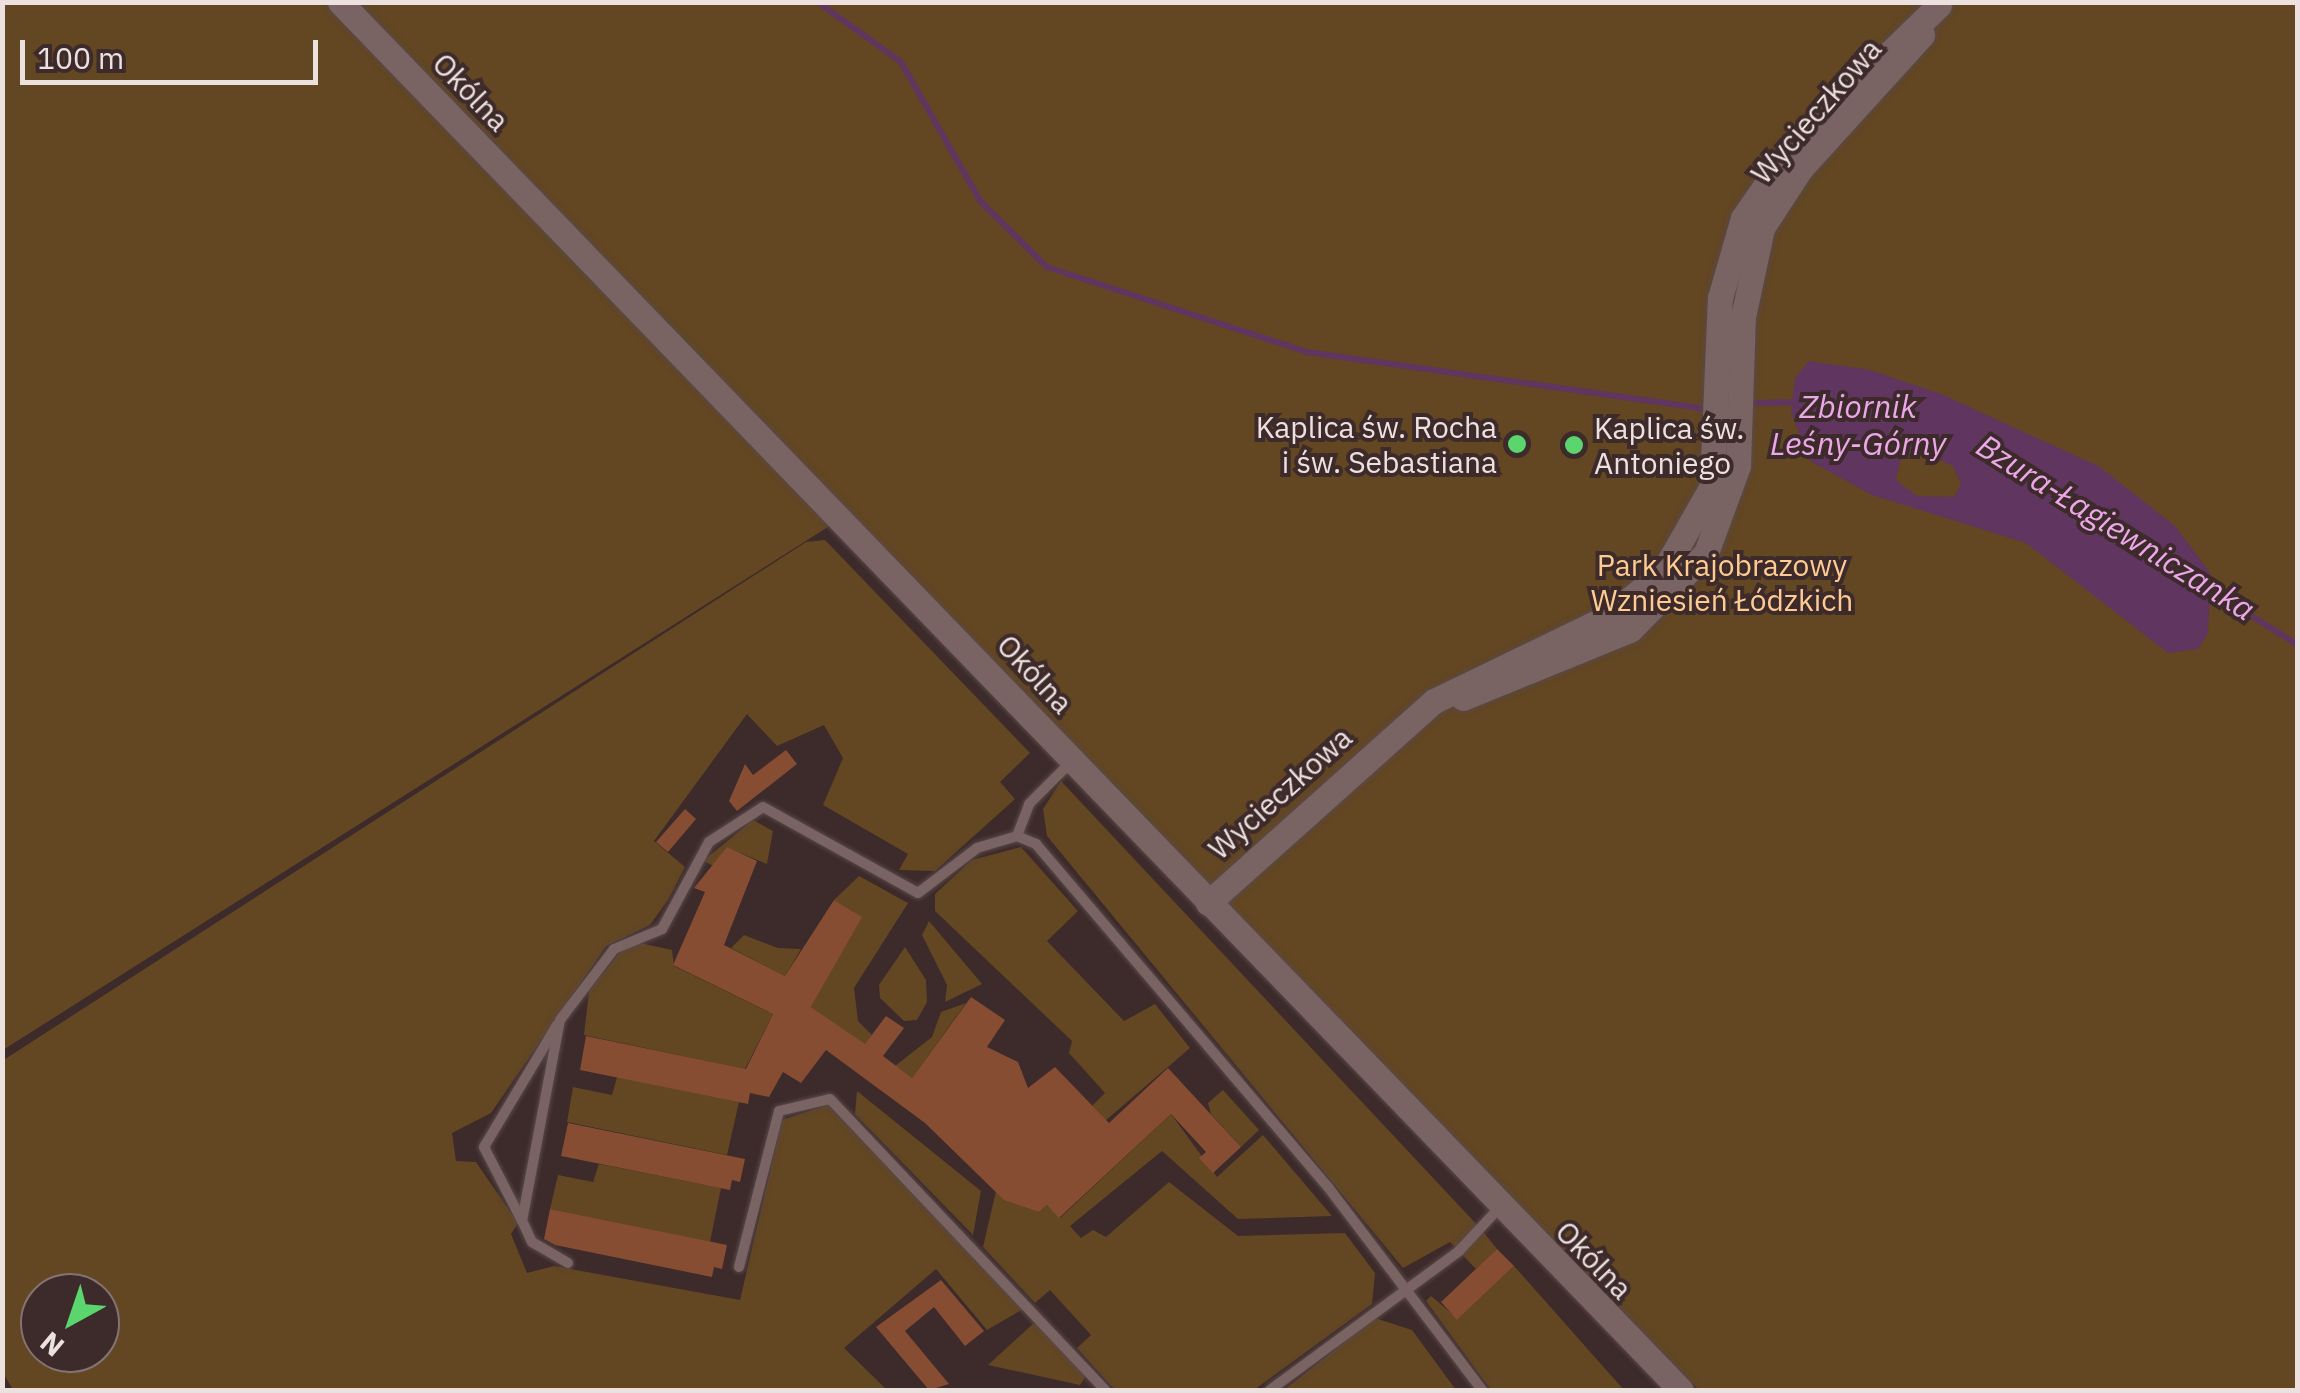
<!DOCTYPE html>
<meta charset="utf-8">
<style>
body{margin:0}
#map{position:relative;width:2300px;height:1393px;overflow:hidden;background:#3d2a2a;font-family:"IBM Plex Sans",sans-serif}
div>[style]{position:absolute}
.green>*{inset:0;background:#634622}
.water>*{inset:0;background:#60355f}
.stream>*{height:6px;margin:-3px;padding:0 3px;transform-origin:3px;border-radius:3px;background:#60355f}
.building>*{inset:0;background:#864d33}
.roads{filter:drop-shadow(0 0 2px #584948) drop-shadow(0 0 2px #584948)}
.service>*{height:10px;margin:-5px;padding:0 5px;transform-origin:5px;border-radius:5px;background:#796363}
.tertiary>*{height:25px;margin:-12.5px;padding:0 12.5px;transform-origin:12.5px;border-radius:12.5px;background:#796363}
.dots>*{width:28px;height:28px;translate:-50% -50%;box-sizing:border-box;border:5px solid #3d2a2a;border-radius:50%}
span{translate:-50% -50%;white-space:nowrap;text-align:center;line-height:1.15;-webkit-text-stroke:8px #3d2a2a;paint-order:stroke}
.street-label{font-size:30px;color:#ede1e0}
.poi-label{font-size:30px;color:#ede1e0}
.right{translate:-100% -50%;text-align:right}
.left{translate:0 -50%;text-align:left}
.park-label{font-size:30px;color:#fecc93}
.water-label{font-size:32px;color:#eca7e8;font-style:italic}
.frame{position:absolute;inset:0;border:5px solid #ede1e0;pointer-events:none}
.north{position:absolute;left:20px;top:1273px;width:100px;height:100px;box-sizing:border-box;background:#3d2a2a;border:2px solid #837373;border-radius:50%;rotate:220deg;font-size:28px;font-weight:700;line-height:40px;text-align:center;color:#ede1e0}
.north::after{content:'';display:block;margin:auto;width:35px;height:45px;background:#5bd56e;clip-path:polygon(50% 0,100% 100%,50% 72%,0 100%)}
.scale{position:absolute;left:20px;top:40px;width:298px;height:45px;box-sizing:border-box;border:5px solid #ede1e0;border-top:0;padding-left:12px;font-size:30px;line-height:35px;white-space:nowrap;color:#ede1e0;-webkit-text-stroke:8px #3d2a2a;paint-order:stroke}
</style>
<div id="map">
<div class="green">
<i style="clip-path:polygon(3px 3px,2297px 3px,2297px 1390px,1699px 1390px,850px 513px,3px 1050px)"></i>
<i style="clip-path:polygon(evenodd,825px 540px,1030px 753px,1000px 782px,1015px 799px,935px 871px,899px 870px,908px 854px,823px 805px,843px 758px,824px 725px,777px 746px,747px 714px,654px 841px,685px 867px,668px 900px,650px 925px,606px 946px,491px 1113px,452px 1133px,456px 1161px,476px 1162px,518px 1223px,511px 1234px,527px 1273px,554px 1266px,740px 1300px,782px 1120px,828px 1105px,1023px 1309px,987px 1330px,936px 1269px,844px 1348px,887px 1390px,13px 1390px,2px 1371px,2px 1061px,806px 542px,825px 540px,40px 1293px,100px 1293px,100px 1353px,40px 1353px,40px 1293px)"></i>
<i style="clip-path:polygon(1061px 781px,1481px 1229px,1497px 1249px,1476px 1269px,1450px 1242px,1403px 1268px,1047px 836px,1043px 809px)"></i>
<i style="clip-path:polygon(753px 820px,773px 831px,767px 864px,728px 848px,716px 867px,703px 861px)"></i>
<i style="clip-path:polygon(1021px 847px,1078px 911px,1047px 941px,1124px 1021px,1155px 1004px,1190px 1048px,1098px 1127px,1083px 1115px,1105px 1093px,1069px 1053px,1072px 1041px,935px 911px,935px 894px,972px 860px)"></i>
<i style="clip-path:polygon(859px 876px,908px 903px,854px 988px,858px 1021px,872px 1035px,865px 1045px,811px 1007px,861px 917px,834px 900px)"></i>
<i style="clip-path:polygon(929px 921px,982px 984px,945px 1002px,947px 985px,922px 935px)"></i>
<i style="clip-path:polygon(744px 935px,778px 948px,801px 949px,785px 976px,731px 948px)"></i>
<i style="clip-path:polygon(640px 943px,672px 950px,674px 966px,773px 1014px,745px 1069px,584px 1035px,589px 991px,620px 952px)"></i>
<i style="clip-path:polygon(905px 947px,926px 980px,927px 1002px,917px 1020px,904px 1021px,880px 998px,879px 985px)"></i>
<i style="clip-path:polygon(966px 1003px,912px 1078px,895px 1066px,932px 1037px,941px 1012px)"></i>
<i style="clip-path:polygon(617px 1077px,739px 1102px,727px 1155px,567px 1122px,573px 1087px,612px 1095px)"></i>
<i style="clip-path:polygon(1223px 1090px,1259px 1130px,1241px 1147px,1211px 1114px,1208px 1103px)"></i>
<i style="clip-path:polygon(857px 1091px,981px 1191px,973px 1235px,855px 1114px)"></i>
<i style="clip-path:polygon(1171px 1114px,1217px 1177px,1263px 1135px,1332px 1216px,1238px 1219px,1162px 1151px,1070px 1226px,1081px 1238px,1093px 1230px,1106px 1237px,1169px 1182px,1238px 1236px,1345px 1233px,1375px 1273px,1372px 1304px,1254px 1390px,1115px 1390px,1077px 1348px,1091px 1335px,1050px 1290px,1035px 1303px,983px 1247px,996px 1191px,1039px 1212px,1047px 1205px,1060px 1218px)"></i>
<i style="clip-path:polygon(599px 1164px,721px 1188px,710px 1242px,550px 1209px,558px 1175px,593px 1182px)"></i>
<i style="clip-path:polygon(1514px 1266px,1624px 1390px,1491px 1390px,1426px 1301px,1431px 1296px,1458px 1319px)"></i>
<i style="clip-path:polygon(1375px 1318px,1412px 1330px,1456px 1390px,1284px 1390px)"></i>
<i style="clip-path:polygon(1035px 1322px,1086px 1376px,1080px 1385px,988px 1365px)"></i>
</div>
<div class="water">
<i style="clip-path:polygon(evenodd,1809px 361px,1870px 370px,1941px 394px,2100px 467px,2176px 527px,2211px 574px,2208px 633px,2198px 649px,2168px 653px,2026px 543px,1872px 495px,1810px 461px,1791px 412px,1795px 378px,1809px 361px,1918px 450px,1953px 466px,1961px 484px,1954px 497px,1917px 496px,1896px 480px,1900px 461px,1918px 450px)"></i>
</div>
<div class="stream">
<i style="left:818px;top:2px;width:102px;rotate:35.9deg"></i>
<i style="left:901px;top:62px;width:161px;rotate:60.3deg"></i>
<i style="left:981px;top:202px;width:93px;rotate:44.6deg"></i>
<i style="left:1047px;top:267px;width:274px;rotate:18.1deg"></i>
<i style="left:1307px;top:352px;width:397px;rotate:8.1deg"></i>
<i style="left:1755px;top:403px;width:44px;rotate:-1.3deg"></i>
<i style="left:2207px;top:588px;width:107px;rotate:32.1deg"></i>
</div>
<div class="building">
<i style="clip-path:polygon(786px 750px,797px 764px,737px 811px,729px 801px,745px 764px,753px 775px)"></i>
<i style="clip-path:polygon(685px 809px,696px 819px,668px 852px,656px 842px)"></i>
<i style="clip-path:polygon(727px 847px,757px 861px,724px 945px,785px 976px,834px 900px,862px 917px,811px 1007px,865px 1044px,886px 1016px,904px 1028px,883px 1056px,912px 1078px,971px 997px,1005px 1020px,987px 1047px,1018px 1062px,1028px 1088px,1055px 1067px,1109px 1123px,1168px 1068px,1241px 1147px,1213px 1173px,1199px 1158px,1206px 1152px,1171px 1114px,1059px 1218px,1047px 1205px,1039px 1212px,1004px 1200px,925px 1123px,826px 1050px,801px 1083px,783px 1072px,769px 1097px,750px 1093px,748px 1104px,580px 1070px,586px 1036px,746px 1069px,773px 1014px,673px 965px,705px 892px,694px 888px)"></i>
<i style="clip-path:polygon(568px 1123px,745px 1159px,740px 1182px,732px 1180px,730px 1190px,561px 1156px)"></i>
<i style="clip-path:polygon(550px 1209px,727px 1245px,722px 1269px,714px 1267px,712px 1277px,555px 1245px,544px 1239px)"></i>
<i style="clip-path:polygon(1497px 1249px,1514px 1266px,1457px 1320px,1441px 1302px)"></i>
<i style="clip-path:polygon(941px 1280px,984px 1331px,965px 1346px,934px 1307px,905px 1331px,949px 1384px,929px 1390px,876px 1327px)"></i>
</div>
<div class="roads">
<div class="service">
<i style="left:1017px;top:836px;width:34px;rotate:-69deg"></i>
<i style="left:1029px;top:804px;width:59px;rotate:-45deg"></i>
<i style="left:522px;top:1221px;width:83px;rotate:-117.2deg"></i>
<i style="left:484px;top:1147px;width:142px;rotate:-59.1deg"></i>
<i style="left:568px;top:1263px;width:42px;rotate:-149.7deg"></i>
<i style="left:532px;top:1242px;width:23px;rotate:-115deg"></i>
<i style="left:522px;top:1221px;width:205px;rotate:-79.3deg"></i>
<i style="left:560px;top:1020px;width:89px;rotate:-52.7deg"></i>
<i style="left:614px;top:949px;width:52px;rotate:-22.6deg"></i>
<i style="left:662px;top:929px;width:99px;rotate:-61.6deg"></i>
<i style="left:709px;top:842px;width:64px;rotate:-32.9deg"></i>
<i style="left:763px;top:807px;width:177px;rotate:29deg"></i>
<i style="left:918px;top:893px;width:74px;rotate:-37.3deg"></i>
<i style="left:977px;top:848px;width:42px;rotate:-16.7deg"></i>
<i style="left:1017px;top:836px;width:21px;rotate:23deg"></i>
<i style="left:1036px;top:844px;width:450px;rotate:49.6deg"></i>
<i style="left:1328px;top:1187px;width:255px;rotate:52.8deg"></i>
<i style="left:739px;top:1267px;width:161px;rotate:-75.6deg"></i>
<i style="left:779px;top:1111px;width:52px;rotate:-13.2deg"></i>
<i style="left:830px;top:1099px;width:400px;rotate:46.6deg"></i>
<i style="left:1270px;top:1390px;width:235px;rotate:-36.3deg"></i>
<i style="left:1459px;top:1251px;width:59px;rotate:-47.1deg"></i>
</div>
<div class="tertiary">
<i style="left:340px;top:2px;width:1930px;rotate:45.99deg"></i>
<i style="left:1463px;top:698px;width:180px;rotate:-22.2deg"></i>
<i style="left:1630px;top:630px;width:108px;rotate:-45.4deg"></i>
<i style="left:1706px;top:553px;width:93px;rotate:-69.8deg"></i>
<i style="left:1738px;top:466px;width:149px;rotate:-88.1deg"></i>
<i style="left:1743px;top:317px;width:91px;rotate:-77.9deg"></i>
<i style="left:1762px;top:228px;width:72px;rotate:-57deg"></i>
<i style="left:1801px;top:168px;width:180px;rotate:-47.7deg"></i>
<i style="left:1208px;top:903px;width:303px;rotate:-41.8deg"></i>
<i style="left:1434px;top:701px;width:193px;rotate:-25.8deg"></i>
<i style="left:1608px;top:617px;width:71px;rotate:-39.3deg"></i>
<i style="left:1663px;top:572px;width:99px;rotate:-60.3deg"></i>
<i style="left:1712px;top:486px;width:188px;rotate:-87.6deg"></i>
<i style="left:1720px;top:298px;width:83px;rotate:-74deg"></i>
<i style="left:1743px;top:218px;width:83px;rotate:-55.3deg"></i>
<i style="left:1790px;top:150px;width:208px;rotate:-44.2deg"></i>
</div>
</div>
<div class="dots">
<i style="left:1517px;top:444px;background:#5bd56e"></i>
<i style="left:1574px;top:445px;background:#5bd56e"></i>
</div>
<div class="street-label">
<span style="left:471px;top:92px;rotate:46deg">Okólna</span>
<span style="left:1816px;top:111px;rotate:-49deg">Wycieczkowa</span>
<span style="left:1035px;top:674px;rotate:47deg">Okólna</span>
<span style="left:1280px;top:793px;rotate:-42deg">Wycieczkowa</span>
<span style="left:1594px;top:1260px;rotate:46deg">Okólna</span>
</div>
<div class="poi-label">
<span class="right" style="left:1497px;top:444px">Kaplica św. Rocha<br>i św. Sebastiana</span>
<span class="left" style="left:1594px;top:445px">Kaplica św.<br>Antoniego</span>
</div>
<div class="park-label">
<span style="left:1722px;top:582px">Park Krajobrazowy<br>Wzniesień Łódzkich</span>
</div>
<div class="water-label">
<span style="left:1858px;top:425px">Zbiornik<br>Leśny-Górny</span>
<span style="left:2116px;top:527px;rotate:32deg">Bzura-Łagiewniczanka</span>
</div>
<div class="frame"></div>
<div class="north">N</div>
<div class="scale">100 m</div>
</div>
